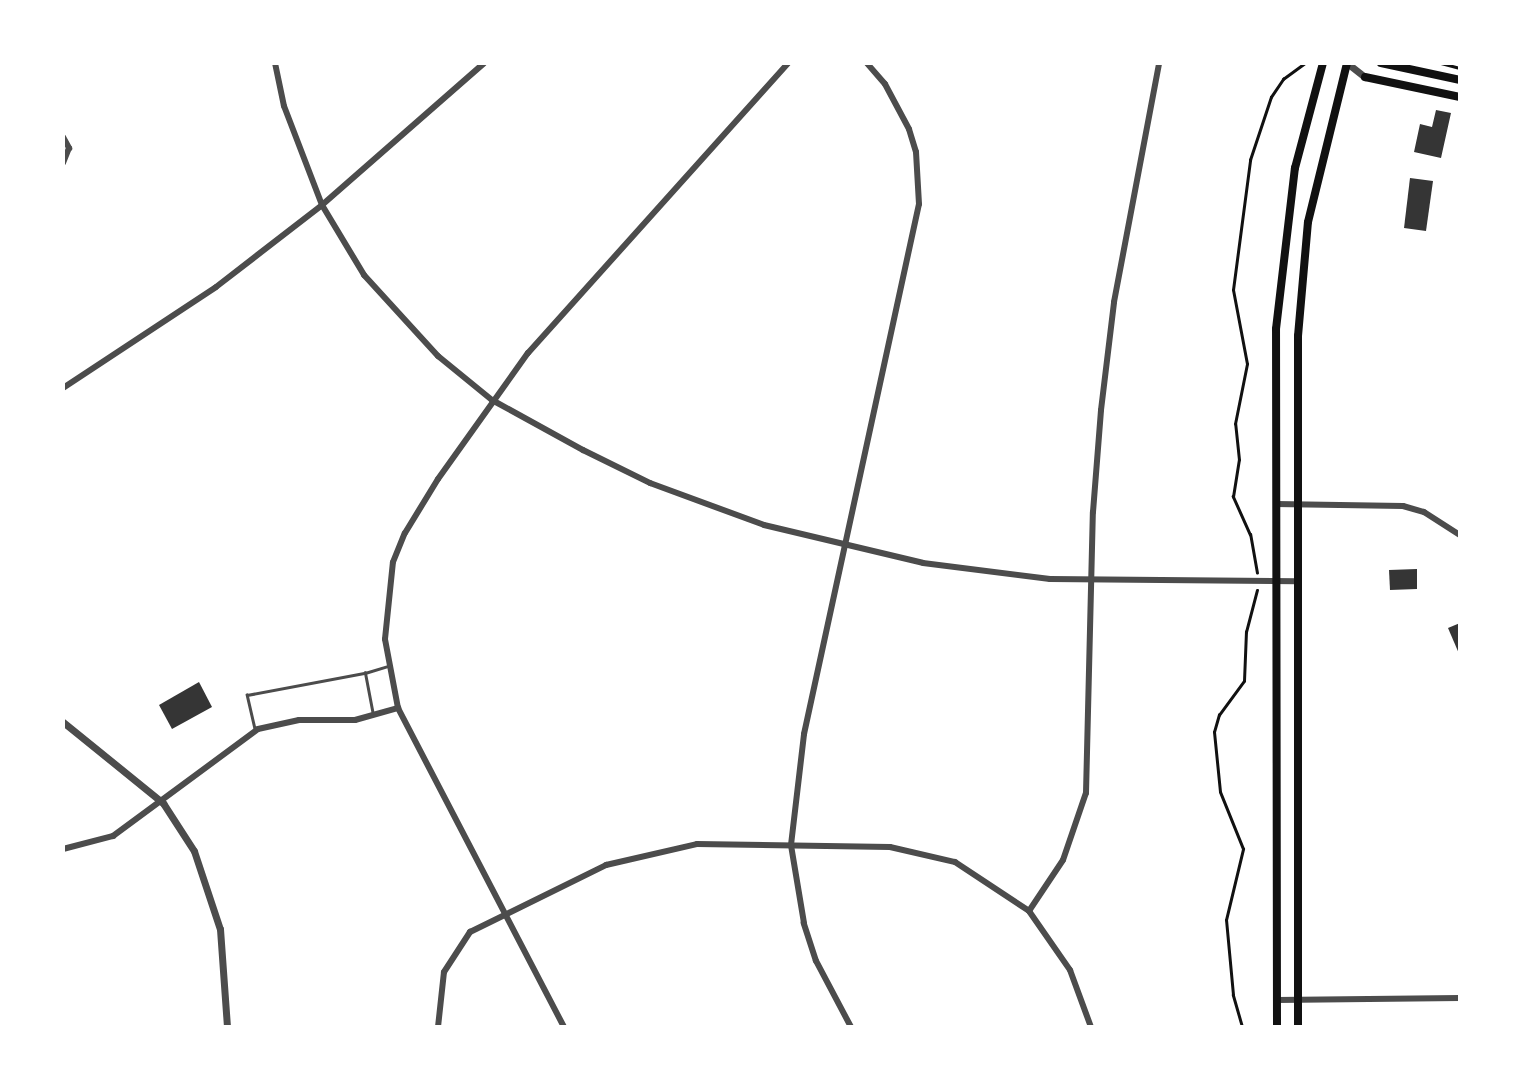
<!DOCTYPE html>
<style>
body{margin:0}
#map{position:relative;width:1523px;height:1090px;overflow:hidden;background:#fff;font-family:Cabin,sans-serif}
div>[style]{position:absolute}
.building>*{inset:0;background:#353535}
.path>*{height:2.5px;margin:-1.25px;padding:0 1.25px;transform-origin:1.25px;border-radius:1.25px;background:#111}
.service>*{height:2.5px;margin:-1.25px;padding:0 1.25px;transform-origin:1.25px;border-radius:1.25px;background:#4c4c4c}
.minor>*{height:6px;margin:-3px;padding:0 3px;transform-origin:3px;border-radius:3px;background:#4c4c4c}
.tertiary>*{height:7px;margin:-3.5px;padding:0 3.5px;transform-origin:3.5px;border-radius:3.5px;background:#4c4c4c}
.secondary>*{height:8px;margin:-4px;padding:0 4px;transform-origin:4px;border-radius:4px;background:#111}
span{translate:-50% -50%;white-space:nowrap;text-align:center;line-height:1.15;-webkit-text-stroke:5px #fff;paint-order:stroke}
.frame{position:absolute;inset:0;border:65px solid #fff;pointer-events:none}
</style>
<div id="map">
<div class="building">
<i style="clip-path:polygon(1436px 110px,1451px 113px,1441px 158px,1414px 152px,1420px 124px,1432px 127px)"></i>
<i style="clip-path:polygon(1410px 178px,1433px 181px,1426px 231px,1404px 228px)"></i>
<i style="clip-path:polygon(1417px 569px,1417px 589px,1390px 590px,1389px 570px)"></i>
<i style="clip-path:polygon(1460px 623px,1460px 656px,1448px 628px)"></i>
<i style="clip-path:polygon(199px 682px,212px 707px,172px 729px,159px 705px)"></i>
</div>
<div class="path">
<i style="left:1441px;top:63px;width:20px;rotate:15deg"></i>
<i style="left:1257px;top:573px;width:39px;rotate:-100deg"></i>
<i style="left:1250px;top:535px;width:42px;rotate:-114.1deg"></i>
<i style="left:1233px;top:497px;width:37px;rotate:-81deg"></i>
<i style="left:1239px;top:460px;width:36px;rotate:-96deg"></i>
<i style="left:1235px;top:424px;width:61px;rotate:-78.7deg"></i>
<i style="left:1247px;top:364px;width:75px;rotate:-100.7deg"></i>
<i style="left:1233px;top:290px;width:131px;rotate:-82.5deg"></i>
<i style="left:1250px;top:160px;width:66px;rotate:-71.6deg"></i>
<i style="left:1271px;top:97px;width:22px;rotate:-56deg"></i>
<i style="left:1283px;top:79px;width:27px;rotate:-36deg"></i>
<i style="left:1242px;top:1027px;width:33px;rotate:-106deg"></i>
<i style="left:1233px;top:995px;width:75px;rotate:-95.3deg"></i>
<i style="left:1226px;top:920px;width:73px;rotate:-76.5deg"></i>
<i style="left:1243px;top:849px;width:61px;rotate:-112deg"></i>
<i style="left:1220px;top:792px;width:60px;rotate:-95.7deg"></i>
<i style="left:1214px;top:732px;width:18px;rotate:-74deg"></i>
<i style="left:1219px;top:715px;width:42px;rotate:-53.7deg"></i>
<i style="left:1244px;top:681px;width:49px;rotate:-87.7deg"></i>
<i style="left:1246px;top:632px;width:43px;rotate:-75.3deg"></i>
</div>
<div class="service">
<i style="left:373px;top:715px;width:43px;rotate:-100.8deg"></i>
<i style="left:365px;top:673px;width:24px;rotate:-17deg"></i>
<i style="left:255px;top:731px;width:37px;rotate:-103deg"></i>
<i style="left:247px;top:695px;width:120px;rotate:-10.6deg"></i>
</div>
<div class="minor">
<i style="left:275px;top:63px;width:44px;rotate:78.2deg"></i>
<i style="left:284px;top:106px;width:106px;rotate:69deg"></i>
<i style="left:322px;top:205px;width:82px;rotate:59deg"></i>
<i style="left:364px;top:275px;width:110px;rotate:47.6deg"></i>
<i style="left:438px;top:356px;width:70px;rotate:39.2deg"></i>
<i style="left:492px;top:400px;width:104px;rotate:28.8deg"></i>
<i style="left:583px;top:450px;width:75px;rotate:26.2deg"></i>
<i style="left:650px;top:483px;width:121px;rotate:20.2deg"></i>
<i style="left:764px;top:525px;width:163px;rotate:13.4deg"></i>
<i style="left:923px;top:563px;width:128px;rotate:7.2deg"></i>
<i style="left:1050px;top:579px;width:247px;rotate:0.5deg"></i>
<i style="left:63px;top:137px;width:13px;rotate:61deg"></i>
<i style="left:69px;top:148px;width:16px;rotate:112deg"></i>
<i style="left:63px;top:388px;width:183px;rotate:-33.4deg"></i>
<i style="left:216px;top:287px;width:134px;rotate:-37.7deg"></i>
<i style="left:322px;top:205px;width:215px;rotate:-41.2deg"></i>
<i style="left:1276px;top:504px;width:127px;rotate:0.9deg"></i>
<i style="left:1403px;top:506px;width:22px;rotate:16deg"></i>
<i style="left:1424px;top:512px;width:43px;rotate:32.6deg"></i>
<i style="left:63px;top:849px;width:52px;rotate:-14.6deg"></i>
<i style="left:113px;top:836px;width:180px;rotate:-36.4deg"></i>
<i style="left:258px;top:729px;width:42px;rotate:-12.4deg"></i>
<i style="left:299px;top:720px;width:56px"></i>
<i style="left:355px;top:720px;width:45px;rotate:-15.6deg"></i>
<i style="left:1029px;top:911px;width:61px;rotate:-56.3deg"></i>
<i style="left:1063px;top:860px;width:71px;rotate:-71.1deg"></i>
<i style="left:1086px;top:793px;width:281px;rotate:-88.6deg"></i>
<i style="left:1093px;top:512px;width:102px;rotate:-85.5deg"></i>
<i style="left:1101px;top:410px;width:109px;rotate:-83.1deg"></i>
<i style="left:1114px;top:302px;width:243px;rotate:-79.3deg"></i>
<i style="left:1277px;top:1000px;width:183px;rotate:-0.6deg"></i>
<i style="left:438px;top:1027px;width:55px;rotate:-83.8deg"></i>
<i style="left:444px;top:972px;width:48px;rotate:-57deg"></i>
<i style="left:470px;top:932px;width:152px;rotate:-26.2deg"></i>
<i style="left:606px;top:865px;width:93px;rotate:-13deg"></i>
<i style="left:697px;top:844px;width:193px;rotate:0.9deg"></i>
<i style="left:890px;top:847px;width:67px;rotate:13deg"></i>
<i style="left:955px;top:862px;width:89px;rotate:33.5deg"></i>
<i style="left:1029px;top:911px;width:72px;rotate:55.2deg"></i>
<i style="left:1070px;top:970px;width:61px;rotate:69.8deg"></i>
<i style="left:564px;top:1027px;width:360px;rotate:-117.5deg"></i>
<i style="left:398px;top:708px;width:70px;rotate:-100.7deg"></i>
<i style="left:385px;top:639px;width:77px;rotate:-84.1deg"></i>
<i style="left:393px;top:562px;width:31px;rotate:-68deg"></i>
<i style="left:405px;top:533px;width:63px;rotate:-58.6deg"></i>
<i style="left:438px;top:479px;width:155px;rotate:-54.5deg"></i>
<i style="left:528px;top:353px;width:389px;rotate:-48.1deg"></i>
<i style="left:851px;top:1027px;width:75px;rotate:-117.9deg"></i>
<i style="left:816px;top:961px;width:40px;rotate:-108deg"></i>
<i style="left:804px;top:923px;width:79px;rotate:-99.5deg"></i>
<i style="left:791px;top:845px;width:112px;rotate:-83.3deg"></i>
<i style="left:804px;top:734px;width:542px;rotate:-77.76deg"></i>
<i style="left:919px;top:204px;width:52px;rotate:-93.3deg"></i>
<i style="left:916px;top:152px;width:24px;rotate:-107deg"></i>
<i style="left:909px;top:129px;width:51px;rotate:-118.1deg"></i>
<i style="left:885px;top:84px;width:28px;rotate:-131deg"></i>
</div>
<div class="tertiary">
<i style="left:1347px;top:63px;width:23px;rotate:38deg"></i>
<i style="left:63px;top:722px;width:129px;rotate:39deg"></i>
<i style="left:163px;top:803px;width:57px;rotate:57.1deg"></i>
<i style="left:194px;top:851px;width:82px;rotate:71.6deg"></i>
<i style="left:220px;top:929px;width:98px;rotate:85.9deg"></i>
</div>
<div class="secondary">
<i style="left:1381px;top:63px;width:81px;rotate:12.1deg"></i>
<i style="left:1365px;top:77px;width:97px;rotate:11.9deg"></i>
<i style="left:1277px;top:1027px;width:698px;rotate:-90.08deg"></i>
<i style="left:1276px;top:329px;width:162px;rotate:-83.3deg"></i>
<i style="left:1295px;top:168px;width:109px;rotate:-75.1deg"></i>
<i style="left:1298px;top:1027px;width:691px;rotate:-90deg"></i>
<i style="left:1298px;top:336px;width:114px;rotate:-85deg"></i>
<i style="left:1308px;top:222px;width:164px;rotate:-76.2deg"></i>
</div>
<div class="frame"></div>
</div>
